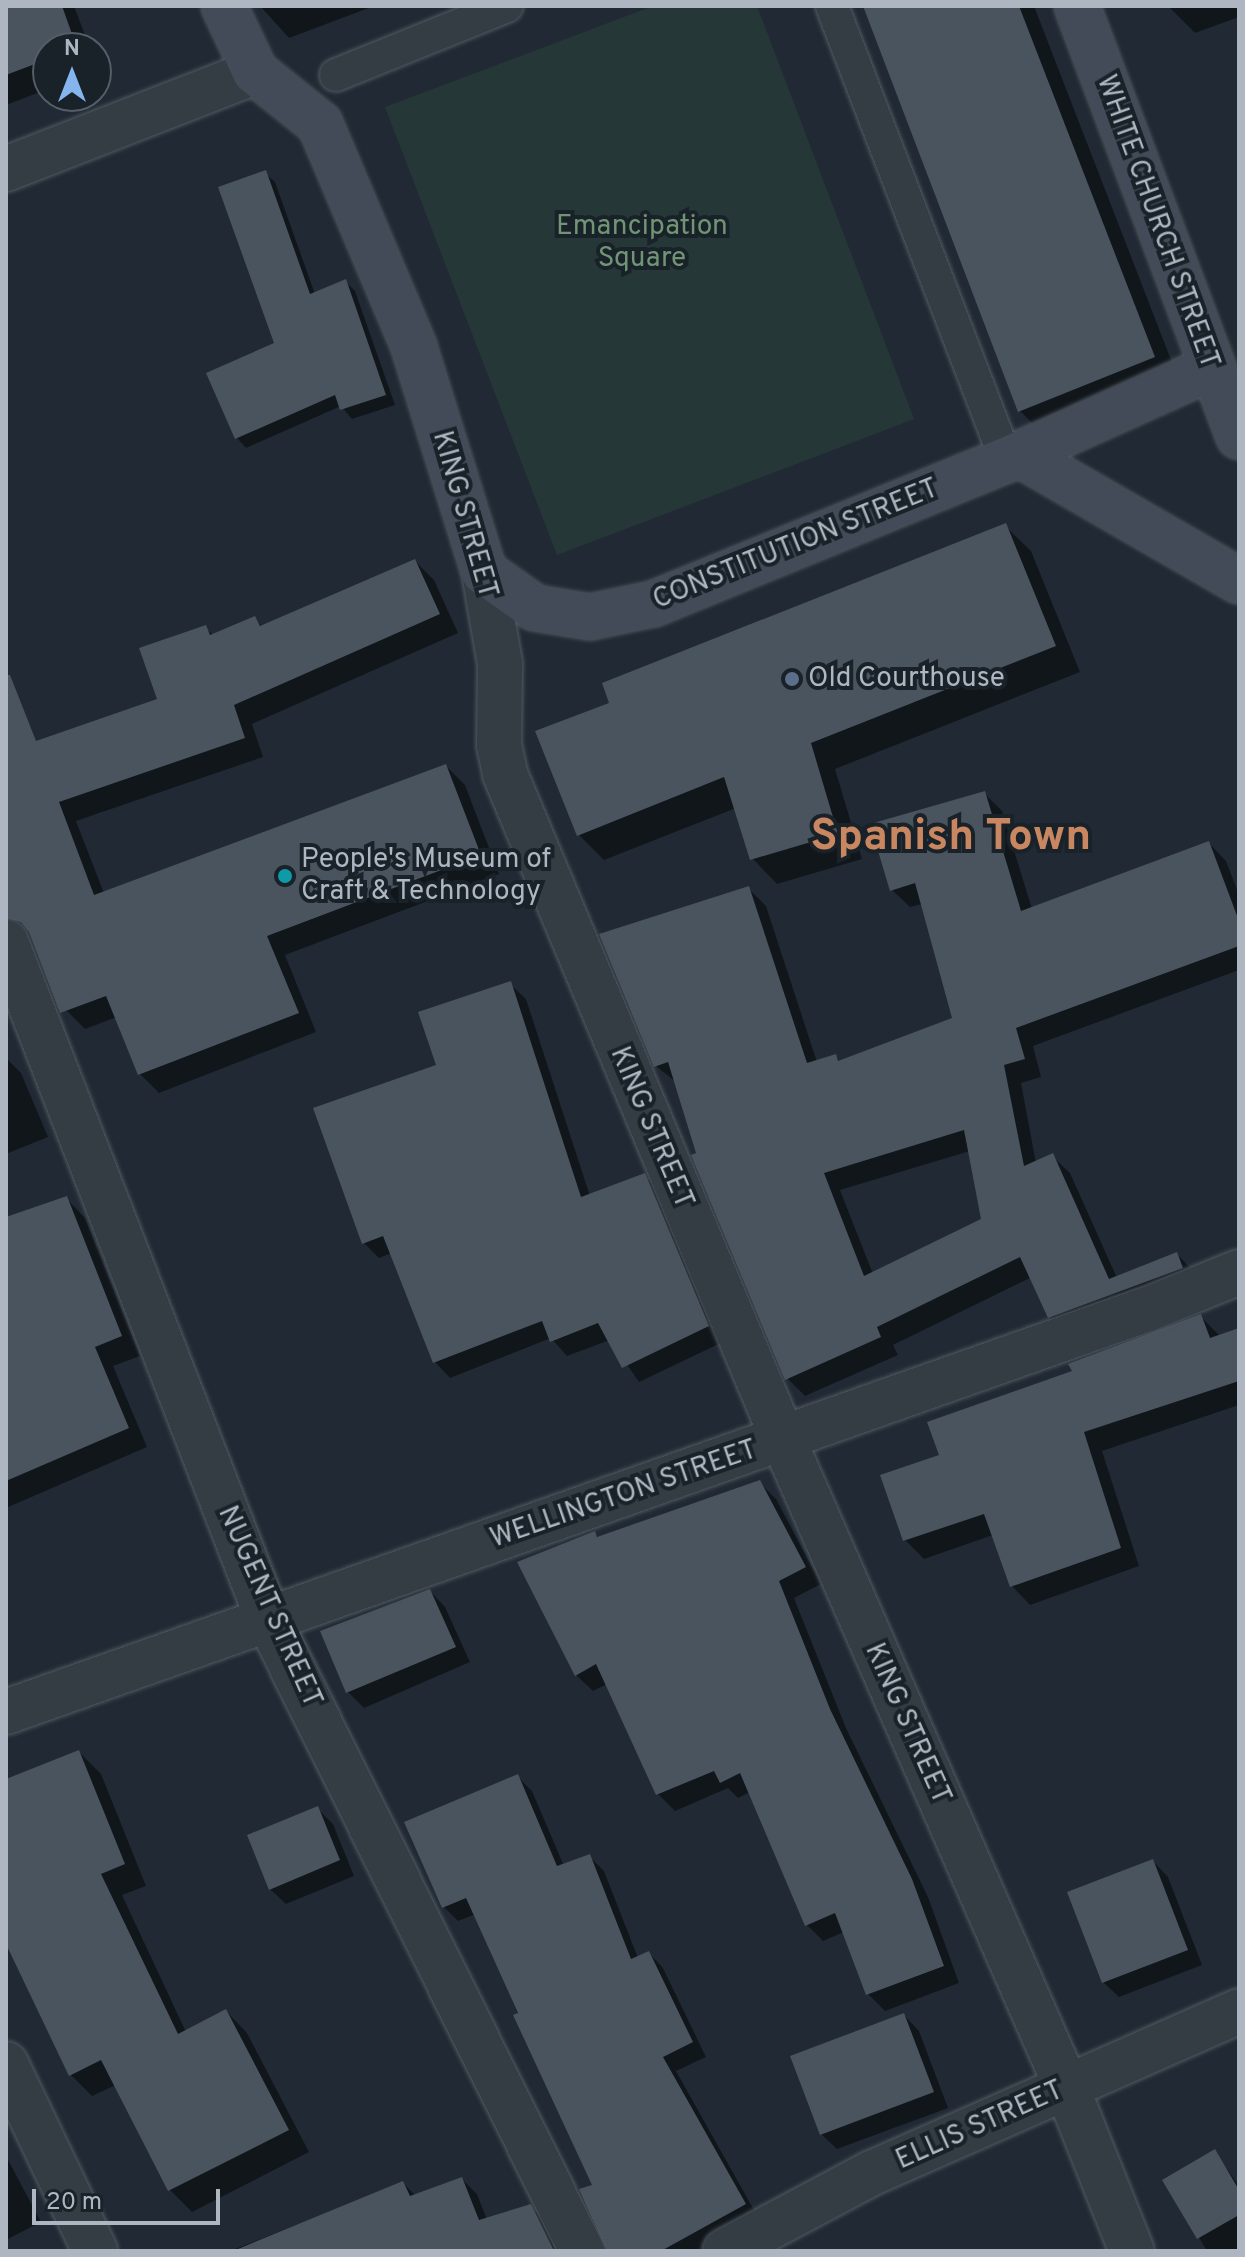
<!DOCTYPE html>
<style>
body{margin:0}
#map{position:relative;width:1245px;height:2257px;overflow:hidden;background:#212a34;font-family:Overpass,sans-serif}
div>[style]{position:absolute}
.green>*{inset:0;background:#253837}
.shadow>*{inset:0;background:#0007}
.building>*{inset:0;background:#49545f}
.roads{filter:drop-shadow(0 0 2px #515a62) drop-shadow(0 0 2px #515a62)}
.service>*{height:32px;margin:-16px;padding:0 16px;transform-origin:16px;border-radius:16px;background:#343c44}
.minor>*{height:44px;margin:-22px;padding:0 22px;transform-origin:22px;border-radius:22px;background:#343c44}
.tertiary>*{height:44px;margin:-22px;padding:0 22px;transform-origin:22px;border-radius:22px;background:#343c44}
.secondary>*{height:44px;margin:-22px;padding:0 22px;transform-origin:22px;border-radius:22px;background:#424b57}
.dots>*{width:22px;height:22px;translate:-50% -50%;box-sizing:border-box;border:4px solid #192129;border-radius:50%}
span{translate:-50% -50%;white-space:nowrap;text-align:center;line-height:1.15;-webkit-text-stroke:8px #192129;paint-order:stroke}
.street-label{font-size:28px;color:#aeb7c1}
.park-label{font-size:28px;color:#709575}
.poi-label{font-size:28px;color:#aeb7c1}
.left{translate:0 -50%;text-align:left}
.town-label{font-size:44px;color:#c98761;font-weight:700}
.frame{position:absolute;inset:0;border:8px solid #aeb7c1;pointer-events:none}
.north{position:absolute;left:32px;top:32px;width:80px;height:80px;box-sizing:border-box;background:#192129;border:2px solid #555d66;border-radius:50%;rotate:0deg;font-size:22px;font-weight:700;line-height:32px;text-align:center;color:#aeb7c1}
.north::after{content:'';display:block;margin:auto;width:28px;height:36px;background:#86b5ee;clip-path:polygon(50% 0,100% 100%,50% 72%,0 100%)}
.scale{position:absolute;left:32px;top:2189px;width:188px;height:36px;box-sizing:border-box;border:4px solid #aeb7c1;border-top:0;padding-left:10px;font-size:24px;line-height:28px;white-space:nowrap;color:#aeb7c1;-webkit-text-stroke:6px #192129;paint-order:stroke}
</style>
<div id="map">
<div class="green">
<i style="clip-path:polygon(653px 6px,757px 6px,914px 419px,557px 555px,385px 107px)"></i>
</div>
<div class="shadow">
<i style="clip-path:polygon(6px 6px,74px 6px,90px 48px,48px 48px,48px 89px,6px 105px)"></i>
<i style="clip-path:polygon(260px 6px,374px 6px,289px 38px)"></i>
<i style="clip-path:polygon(865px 6px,1034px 6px,1180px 383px,1046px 437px,1020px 411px)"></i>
<i style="clip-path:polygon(1239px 6px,1239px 17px,1195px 33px,1168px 6px)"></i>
<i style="clip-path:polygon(265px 173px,275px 182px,315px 294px,345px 281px,355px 291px,395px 405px,352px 419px,341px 406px,246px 448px,237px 438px,277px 344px)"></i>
<i style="clip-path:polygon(1005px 526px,1031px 551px,1080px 672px,835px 769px,862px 859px,777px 884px,752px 858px,736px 808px,604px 860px,578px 834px)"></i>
<i style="clip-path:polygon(415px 561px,434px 580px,458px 633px,252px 724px,263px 757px,76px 821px,104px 893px,446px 766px,465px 785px,499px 874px,285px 955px,316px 1032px,159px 1093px,140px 1074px,117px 1017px,85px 1029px,66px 1010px,6px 851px,6px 710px,26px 746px,160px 700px,205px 628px,213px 635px,254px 618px,263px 627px)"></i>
<i style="clip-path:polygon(evenodd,984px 793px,1002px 811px,1032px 909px,1209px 843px,1226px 861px,1239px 895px,1239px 970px,1033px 1046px,1041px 1077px,1021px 1083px,1036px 1163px,1052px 1156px,1070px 1173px,1117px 1278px,1177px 1254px,1194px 1272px,1067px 1334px,1049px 1317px,1032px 1277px,893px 1345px,898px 1355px,805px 1396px,787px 1378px,699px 1155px,677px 1083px,656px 1066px,748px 888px,766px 906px,817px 1062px,835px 1056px,840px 1062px,954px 1020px,922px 904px,910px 907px,892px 890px,984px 793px,970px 1151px,984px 1220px,873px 1274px,840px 1190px,970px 1151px)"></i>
<i style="clip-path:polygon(510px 984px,526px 999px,590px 1196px,644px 1175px,660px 1191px,723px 1342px,639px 1382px,610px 1340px,567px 1356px,551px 1338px,450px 1378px,435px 1362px,392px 1253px,379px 1258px,364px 1243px,438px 1066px)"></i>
<i style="clip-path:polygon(6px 1058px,21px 1073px,48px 1137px,6px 1154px)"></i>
<i style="clip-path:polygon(66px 1198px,85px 1218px,140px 1356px,113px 1366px,147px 1447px,6px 1508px,6px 1218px)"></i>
<i style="clip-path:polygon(1201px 1317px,1220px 1336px,1239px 1330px,1239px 1405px,1102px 1451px,1139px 1566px,1030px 1605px,1012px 1586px,993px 1535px,924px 1559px,905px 1540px,883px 1476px,942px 1456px,1074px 1373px)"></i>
<i style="clip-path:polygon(759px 1482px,776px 1499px,821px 1584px,794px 1598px,846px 1728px,928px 1897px,959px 1983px,885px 2011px,868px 1994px,844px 1932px,823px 1941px,806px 1924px,750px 1792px,738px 1798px,728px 1788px,675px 1811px,658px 1794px,607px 1684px,593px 1691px,576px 1675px,594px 1533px,599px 1538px)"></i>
<i style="clip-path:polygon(430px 1591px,445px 1607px,470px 1662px,364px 1708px,348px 1692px,322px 1632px)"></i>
<i style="clip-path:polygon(79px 1752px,101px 1774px,146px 1886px,122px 1895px,186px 2032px,226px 2011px,247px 2033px,309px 2152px,192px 2212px,170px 2190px,116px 2085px,92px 2096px,70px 2074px,6px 1941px,6px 1781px)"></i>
<i style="clip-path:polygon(517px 1776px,532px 1791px,564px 1866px,589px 1856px,604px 1871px,638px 1958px,649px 1953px,663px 1968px,706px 2057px,676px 2071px,759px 2219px,701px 2251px,640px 2251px,550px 2091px,476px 1914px,458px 1921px,444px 1907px)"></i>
<i style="clip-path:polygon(317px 1808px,333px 1824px,354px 1876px,286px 1904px,270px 1889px)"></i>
<i style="clip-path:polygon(1153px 1861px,1168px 1877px,1202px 1965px,1119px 1997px,1103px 1982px)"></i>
<i style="clip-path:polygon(904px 2015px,919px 2031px,948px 2108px,837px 2149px,821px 2134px)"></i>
<i style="clip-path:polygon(1215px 2152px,1239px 2186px,1239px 2251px,1207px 2251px,1165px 2180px)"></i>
<i style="clip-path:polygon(6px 2156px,41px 2222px,6px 2240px)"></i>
<i style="clip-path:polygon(462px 2179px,477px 2194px,487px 2220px,530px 2206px,546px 2222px,556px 2251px,230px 2251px,403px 2183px,416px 2196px)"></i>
</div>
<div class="building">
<i style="clip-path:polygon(6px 6px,62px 6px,77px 48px,48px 48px,48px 59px,6px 75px)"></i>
<i style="clip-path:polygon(863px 6px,1019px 6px,1155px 357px,1018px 412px)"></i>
<i style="clip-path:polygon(266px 170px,310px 294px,346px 279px,386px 395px,340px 410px,335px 395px,235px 439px,206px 373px,274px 343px,218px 187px)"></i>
<i style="clip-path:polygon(1006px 523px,1056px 646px,811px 743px,838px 834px,750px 860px,724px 777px,577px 836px,535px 731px,609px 703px,602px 683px)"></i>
<i style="clip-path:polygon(415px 559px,440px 614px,234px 705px,245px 738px,59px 802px,94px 895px,446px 764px,481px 855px,267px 936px,299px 1013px,138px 1075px,106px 996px,60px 1013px,29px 932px,21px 922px,6px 918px,6px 675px,10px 675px,36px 741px,157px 699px,139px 648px,206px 625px,210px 635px,255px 616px,260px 626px)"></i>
<i style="clip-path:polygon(evenodd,985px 791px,1021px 911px,1209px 841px,1239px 921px,1239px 946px,1016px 1028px,1025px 1059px,1004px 1065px,1024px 1166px,1053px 1153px,1109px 1279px,1177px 1252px,1183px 1268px,1048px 1318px,1020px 1257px,877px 1327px,881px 1337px,785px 1380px,691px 1155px,696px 1153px,668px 1062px,654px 1067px,599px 934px,749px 886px,807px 1063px,836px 1054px,838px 1061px,952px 1018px,915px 883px,890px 891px,870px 824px,985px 791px,964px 1130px,981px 1219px,864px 1276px,824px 1173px,964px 1130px)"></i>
<i style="clip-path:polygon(511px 981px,581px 1197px,645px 1173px,709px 1326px,622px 1368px,598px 1323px,550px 1342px,542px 1321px,433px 1363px,383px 1236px,362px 1244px,313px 1108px,436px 1065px,418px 1012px)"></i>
<i style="clip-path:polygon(67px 1196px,122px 1336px,95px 1347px,129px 1428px,6px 1481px,6px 1217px)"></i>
<i style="clip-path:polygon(1201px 1314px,1210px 1338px,1239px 1328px,1239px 1381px,1084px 1432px,1121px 1548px,1010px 1587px,984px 1514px,903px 1541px,880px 1475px,939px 1455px,927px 1422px,1072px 1371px,1068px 1364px)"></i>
<i style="clip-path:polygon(760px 1480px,806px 1567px,779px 1581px,830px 1709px,912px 1879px,944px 1966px,866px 1995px,835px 1913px,805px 1926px,740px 1773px,720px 1783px,714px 1771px,656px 1795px,596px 1664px,575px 1676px,517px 1562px,595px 1531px,597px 1537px)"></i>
<i style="clip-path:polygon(430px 1589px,456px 1647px,346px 1693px,320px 1631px)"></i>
<i style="clip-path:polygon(79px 1750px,125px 1864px,101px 1874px,178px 2034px,226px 2009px,289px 2130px,168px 2191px,101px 2060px,69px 2076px,6px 1944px,6px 1779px)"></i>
<i style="clip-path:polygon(518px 1774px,557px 1866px,590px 1854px,631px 1959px,649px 1951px,693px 2042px,663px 2057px,746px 2204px,661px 2251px,607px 2251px,579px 2189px,592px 2185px,513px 2015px,518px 2013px,466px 1898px,442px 1908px,404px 1822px)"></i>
<i style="clip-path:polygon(318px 1806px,340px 1860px,269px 1890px,247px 1835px)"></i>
<i style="clip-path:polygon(1153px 1859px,1188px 1950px,1102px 1983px,1067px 1892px)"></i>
<i style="clip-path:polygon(904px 2013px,934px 2092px,820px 2135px,790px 2056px)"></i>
<i style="clip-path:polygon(1215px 2149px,1239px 2190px,1239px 2215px,1197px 2239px,1162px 2180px)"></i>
<i style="clip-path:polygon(462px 2177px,479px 2220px,531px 2204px,554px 2251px,233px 2251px,403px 2181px,410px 2196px)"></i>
</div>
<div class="roads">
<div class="service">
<i style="left:832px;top:6px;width:486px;rotate:69deg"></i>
<i style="left:336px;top:75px;width:184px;rotate:-22deg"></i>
</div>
<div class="minor">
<i style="left:6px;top:169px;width:267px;rotate:-21.3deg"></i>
<i style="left:484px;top:572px;width:93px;rotate:80.1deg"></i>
<i style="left:500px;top:664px;width:81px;rotate:90.7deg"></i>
<i style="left:499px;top:745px;width:30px;rotate:78deg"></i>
<i style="left:505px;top:774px;width:721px;rotate:67.31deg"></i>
<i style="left:783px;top:1439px;width:708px;rotate:66.37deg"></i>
<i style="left:1067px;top:2088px;width:175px;rotate:68.3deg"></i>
<i style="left:6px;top:942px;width:726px;rotate:68.84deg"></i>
<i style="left:268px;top:1619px;width:706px;rotate:63.58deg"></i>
<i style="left:6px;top:2064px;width:207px;rotate:64.5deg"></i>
<i style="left:725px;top:2251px;width:166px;rotate:-28deg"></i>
<i style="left:872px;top:2173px;width:401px;rotate:-23.8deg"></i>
</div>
<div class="tertiary">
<i style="left:6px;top:1712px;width:1211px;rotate:-19.44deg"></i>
<i style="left:1148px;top:1309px;width:98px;rotate:-22.1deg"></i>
</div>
<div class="secondary">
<i style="left:224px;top:6px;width:73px;rotate:64.8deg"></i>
<i style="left:255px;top:72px;width:83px;rotate:38.7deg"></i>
<i style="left:320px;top:124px;width:242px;rotate:67.1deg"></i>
<i style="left:414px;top:347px;width:236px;rotate:72.7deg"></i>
<i style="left:484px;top:572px;width:62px;rotate:35.2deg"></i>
<i style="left:535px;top:608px;width:56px;rotate:9.3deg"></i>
<i style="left:590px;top:617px;width:64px;rotate:-11.7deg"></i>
<i style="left:653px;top:604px;width:381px;rotate:-22.2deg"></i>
<i style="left:1006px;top:460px;width:225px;rotate:-24.2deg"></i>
<i style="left:1077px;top:6px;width:460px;rotate:69.4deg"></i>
<i style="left:1019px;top:454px;width:254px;rotate:30deg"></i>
</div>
</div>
<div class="dots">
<i style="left:792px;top:679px;background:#5c6f8a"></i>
<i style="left:285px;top:876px;background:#0f9aa8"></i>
</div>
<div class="street-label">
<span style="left:1157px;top:222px;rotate:70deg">WHITE CHURCH STREET</span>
<span style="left:464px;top:515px;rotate:74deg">KING STREET</span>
<span style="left:796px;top:545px;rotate:-22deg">CONSTITUTION STREET</span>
<span style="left:651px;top:1128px;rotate:67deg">KING STREET</span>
<span style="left:624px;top:1495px;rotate:-19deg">WELLINGTON STREET</span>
<span style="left:269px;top:1607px;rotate:66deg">NUGENT STREET</span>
<span style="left:907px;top:1724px;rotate:66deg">KING STREET</span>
<span style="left:980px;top:2126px;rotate:-24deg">ELLIS STREET</span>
</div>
<div class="park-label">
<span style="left:642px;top:243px">Emancipation<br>Square</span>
</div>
<div class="poi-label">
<span class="left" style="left:808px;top:679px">Old Courthouse</span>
<span class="left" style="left:301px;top:876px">People's Museum of<br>Craft &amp; Technology</span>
</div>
<div class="town-label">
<span style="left:951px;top:838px">Spanish Town</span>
</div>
<div class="frame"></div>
<div class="north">N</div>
<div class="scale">20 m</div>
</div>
